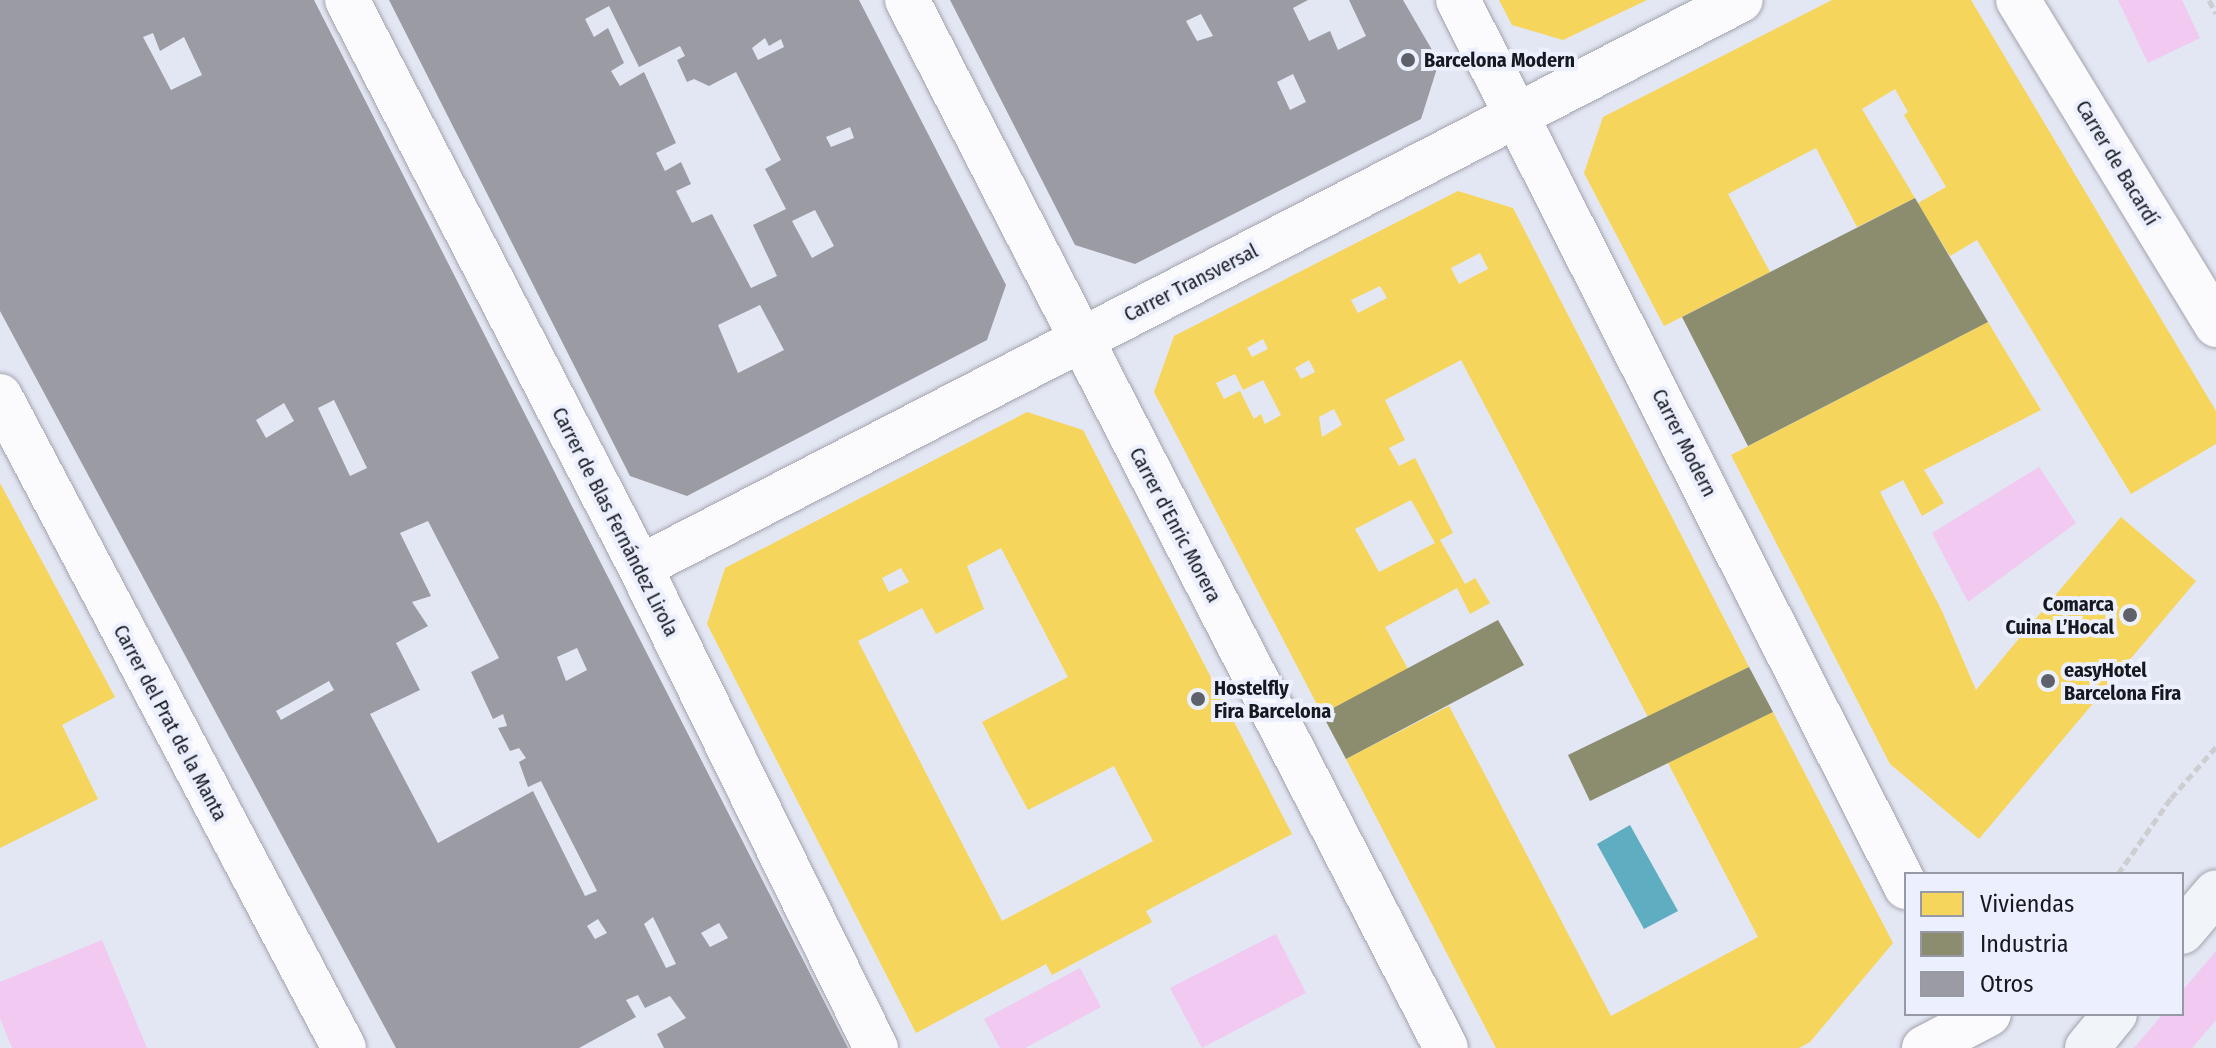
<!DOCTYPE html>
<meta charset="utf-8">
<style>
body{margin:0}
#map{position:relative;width:2216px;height:1048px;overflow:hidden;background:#e3e6f3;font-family:"Fira Sans Condensed",sans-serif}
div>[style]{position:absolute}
.green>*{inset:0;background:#f1c9f1}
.water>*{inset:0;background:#5eadc0}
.homes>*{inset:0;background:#f6d55c}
.industry>*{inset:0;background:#8c8c6e}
.building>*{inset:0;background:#9b9ba4}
.path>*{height:5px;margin-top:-2.5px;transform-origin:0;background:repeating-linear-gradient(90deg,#cdced2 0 8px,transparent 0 12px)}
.roads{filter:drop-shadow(0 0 2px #a2a4ae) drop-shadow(0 0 2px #a2a4ae)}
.minor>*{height:44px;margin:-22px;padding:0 22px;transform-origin:22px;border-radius:22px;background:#fbfbfd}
.major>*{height:44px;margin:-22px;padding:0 22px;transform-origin:22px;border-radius:22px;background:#f1f4f8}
.dots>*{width:22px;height:22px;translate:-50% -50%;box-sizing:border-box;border:4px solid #ecf0fe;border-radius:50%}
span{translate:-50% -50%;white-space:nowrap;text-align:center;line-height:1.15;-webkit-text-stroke:8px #ecf0fe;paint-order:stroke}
.poi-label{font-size:20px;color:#171920;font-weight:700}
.left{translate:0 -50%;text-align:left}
.right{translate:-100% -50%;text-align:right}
.street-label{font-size:20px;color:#171920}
.legend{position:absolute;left:1904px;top:872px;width:280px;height:144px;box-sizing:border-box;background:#ecf0fe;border:2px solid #979aa5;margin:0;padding:10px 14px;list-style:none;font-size:24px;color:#171920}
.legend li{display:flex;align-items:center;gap:16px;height:40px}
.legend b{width:40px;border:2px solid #979aa5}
</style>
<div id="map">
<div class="green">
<i style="clip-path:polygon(2118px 0,2182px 0,2200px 38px,2148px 63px)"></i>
<i style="clip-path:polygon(2039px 467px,2076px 523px,1968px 602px,1932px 533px)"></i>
<i style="clip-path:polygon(1276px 934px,1306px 993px,1202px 1048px,1170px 988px)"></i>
<i style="clip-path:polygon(102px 940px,147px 1048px,12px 1048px,0 1018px,0 982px)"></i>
<i style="clip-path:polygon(2216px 951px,2216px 1020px,2192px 1048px,2134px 1048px,2163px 1014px,2182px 1014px,2182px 991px)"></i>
<i style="clip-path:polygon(1080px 968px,1101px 1007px,1025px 1048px,1000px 1048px,984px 1019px)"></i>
</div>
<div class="water">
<i style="clip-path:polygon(1630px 825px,1678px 911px,1644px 929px,1597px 844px)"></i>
</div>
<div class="homes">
<i style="clip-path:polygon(1499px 0,1647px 0,1563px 40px,1512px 25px)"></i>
<i style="clip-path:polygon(1832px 0,1971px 0,2216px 411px,2216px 444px,2131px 494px,1977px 240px,1950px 256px,1929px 222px,1918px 203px,1946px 187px,1904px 115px,1908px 112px,1895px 89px,1862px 109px,1915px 198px,1857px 227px,1816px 148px,1728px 194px,1770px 272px,1664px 326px,1584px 173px,1603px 117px)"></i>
<i style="clip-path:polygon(evenodd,1458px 191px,1513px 208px,1749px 667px,1648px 717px,1461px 360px,1385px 400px,1405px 440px,1389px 448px,1399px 466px,1415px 458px,1453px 533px,1440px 540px,1465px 584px,1475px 578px,1490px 603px,1470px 614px,1457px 588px,1385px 627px,1408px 669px,1322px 714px,1154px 392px,1174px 336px,1458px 191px,1480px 253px,1488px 269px,1459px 284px,1451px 268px,1480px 253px,1458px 191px,1380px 286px,1387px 298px,1358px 313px,1351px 300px,1380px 286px,1458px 191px,1263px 339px,1268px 349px,1252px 357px,1247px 348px,1263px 339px,1458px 191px,1309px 360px,1315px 372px,1301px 379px,1295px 368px,1309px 360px,1458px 191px,1235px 374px,1243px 390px,1263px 380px,1281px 415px,1265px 424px,1261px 414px,1254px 419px,1240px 391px,1224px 399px,1216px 383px,1235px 374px,1458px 191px,1334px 409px,1342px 425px,1322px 437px,1319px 417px,1334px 409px,1458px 191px,1411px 500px,1435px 543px,1379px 572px,1355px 529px,1411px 500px)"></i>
<i style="clip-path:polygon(1988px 322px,2041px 410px,1924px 470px,1944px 503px,1922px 516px,1903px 480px,1880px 492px,1941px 609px,1976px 690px,2121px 517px,2196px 581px,1979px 839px,1890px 764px,1731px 455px)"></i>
<i style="clip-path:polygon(evenodd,1027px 412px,1083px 430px,1292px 834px,1146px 911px,1152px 922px,1052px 975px,1046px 964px,916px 1033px,707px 624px,725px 568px,1027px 412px,1001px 548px,1068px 677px,982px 722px,1005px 767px,1028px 810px,1114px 766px,1153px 841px,1002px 921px,858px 641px,922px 608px,936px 634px,984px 609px,967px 566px,1001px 548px,1027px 412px,901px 568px,909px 582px,889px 592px,882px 578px,901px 568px)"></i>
<i style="clip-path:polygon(0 483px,115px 697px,62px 725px,98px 799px,0 848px)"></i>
<i style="clip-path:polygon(1449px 706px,1611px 1016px,1758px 937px,1668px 763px,1773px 712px,1893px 943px,1810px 1042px,1799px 1048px,1496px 1048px,1346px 759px)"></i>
</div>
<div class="industry">
<i style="clip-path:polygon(1915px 198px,1988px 322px,1748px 446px,1682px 317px)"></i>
<i style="clip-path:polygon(1498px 620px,1524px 665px,1346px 759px,1322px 714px)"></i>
<i style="clip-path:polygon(1749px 667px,1773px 712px,1590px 801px,1568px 755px)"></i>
</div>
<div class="building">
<i style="clip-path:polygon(evenodd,0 0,314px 0,848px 1048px,664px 1048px,657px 1034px,686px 1018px,670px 996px,645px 1008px,638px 995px,626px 1000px,636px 1017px,579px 1048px,396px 1048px,0 311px,0 0,153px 33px,160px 51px,184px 37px,202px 75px,171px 90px,143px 37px,153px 33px,0 0,334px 400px,367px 468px,350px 476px,318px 408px,334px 400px,0 0,284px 403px,294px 421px,266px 438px,256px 420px,284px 403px,0 0,428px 521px,499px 658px,471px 672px,493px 719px,503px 714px,507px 726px,498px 728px,510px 751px,519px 748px,526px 758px,519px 762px,528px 787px,541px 781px,551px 801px,597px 891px,585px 896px,533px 791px,438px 843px,370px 714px,420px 690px,396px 643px,428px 626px,412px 602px,431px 596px,400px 533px,428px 521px,0 0,577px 648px,587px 670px,566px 681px,557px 657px,577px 648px,0 0,329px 681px,334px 690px,281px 720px,276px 711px,329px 681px,0 0,653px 917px,676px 964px,666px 968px,644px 924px,653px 917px,0 0,598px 919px,607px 933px,595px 939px,587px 926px,598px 919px,0 0,719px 923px,728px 938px,710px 947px,701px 933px,719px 923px)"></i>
<i style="clip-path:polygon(evenodd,389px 0,859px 0,1006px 285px,987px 340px,687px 496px,630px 476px,389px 0,609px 6px,639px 67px,680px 46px,685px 56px,677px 60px,687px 82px,694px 79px,709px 86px,736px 72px,781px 160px,765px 169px,786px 209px,753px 225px,777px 276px,751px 288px,712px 214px,692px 223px,676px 191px,691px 184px,681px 162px,665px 171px,656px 153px,676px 143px,644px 72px,620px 86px,611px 71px,624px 63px,608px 28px,594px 37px,585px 19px,609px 6px,389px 0,765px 38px,769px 46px,781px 39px,784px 47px,758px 60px,752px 48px,765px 38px,389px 0,850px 127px,854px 138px,831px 147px,826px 137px,850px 127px,389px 0,815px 210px,834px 246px,812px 258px,792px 221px,815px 210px,389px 0,760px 305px,784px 350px,738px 373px,718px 325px,760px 305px)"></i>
<i style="clip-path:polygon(evenodd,950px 0,1308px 0,1293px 8px,1309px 41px,1330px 31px,1338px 50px,1366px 36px,1349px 0,1403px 0,1439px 62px,1421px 119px,1135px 264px,1075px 245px,950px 0,1201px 14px,1213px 36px,1197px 41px,1186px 21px,1201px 14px,950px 0,1293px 74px,1306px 102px,1290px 110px,1277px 82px,1293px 74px)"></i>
</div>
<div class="path">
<i style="left:2209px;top:0;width:15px;rotate:62deg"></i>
<i style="left:2118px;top:874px;width:93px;rotate:-55.1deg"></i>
<i style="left:2171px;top:798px;width:68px;rotate:-48.6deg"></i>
</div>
<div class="roads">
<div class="minor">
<i style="left:347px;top:0;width:638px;rotate:62.67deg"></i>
<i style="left:640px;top:567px;width:536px;rotate:63.87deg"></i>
<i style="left:907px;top:0;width:1178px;rotate:62.78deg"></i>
<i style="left:1458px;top:0;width:994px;rotate:63.2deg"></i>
<i style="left:2018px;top:0;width:381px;rotate:58.6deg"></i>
<i style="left:0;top:396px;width:737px;rotate:62.18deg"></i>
<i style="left:640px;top:567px;width:1238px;rotate:-27.25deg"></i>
<i style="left:1924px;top:1048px;width:73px;rotate:-27.6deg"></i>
</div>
<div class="major">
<i style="left:2182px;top:932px;width:52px;rotate:-49.6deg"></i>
<i style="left:2087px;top:1048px;width:44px;rotate:-50.5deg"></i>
</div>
</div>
<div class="dots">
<i style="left:1408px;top:60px;background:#5e616a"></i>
<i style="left:2130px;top:615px;background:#5e616a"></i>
<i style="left:2048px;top:681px;background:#5e616a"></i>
<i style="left:1198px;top:699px;background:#5e616a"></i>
</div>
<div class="poi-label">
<span class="left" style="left:1424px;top:60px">Barcelona Modern</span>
<span class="right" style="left:2114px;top:616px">Comarca<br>Cuina L’Hocal</span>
<span class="left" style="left:2064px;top:682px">easyHotel<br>Barcelona Fira</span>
<span class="left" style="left:1214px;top:700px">Hostelfly<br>Fira Barcelona</span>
</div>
<div class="street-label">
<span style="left:2117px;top:163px;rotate:59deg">Carrer de Bacardí</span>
<span style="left:1191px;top:283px;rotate:-27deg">Carrer Transversal</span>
<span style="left:1684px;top:443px;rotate:63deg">Carrer Modern</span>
<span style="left:615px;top:522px;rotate:63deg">Carrer de Blas Fernández Lirola</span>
<span style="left:1175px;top:525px;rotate:62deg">Carrer d'Enric Morera</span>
<span style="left:170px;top:723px;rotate:62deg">Carrer del Prat de la Manta</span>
</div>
<ul class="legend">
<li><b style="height:22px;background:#f6d55c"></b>Viviendas</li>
<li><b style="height:22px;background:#8c8c6e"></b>Industria</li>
<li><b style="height:22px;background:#9b9ba4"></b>Otros</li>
</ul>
</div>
